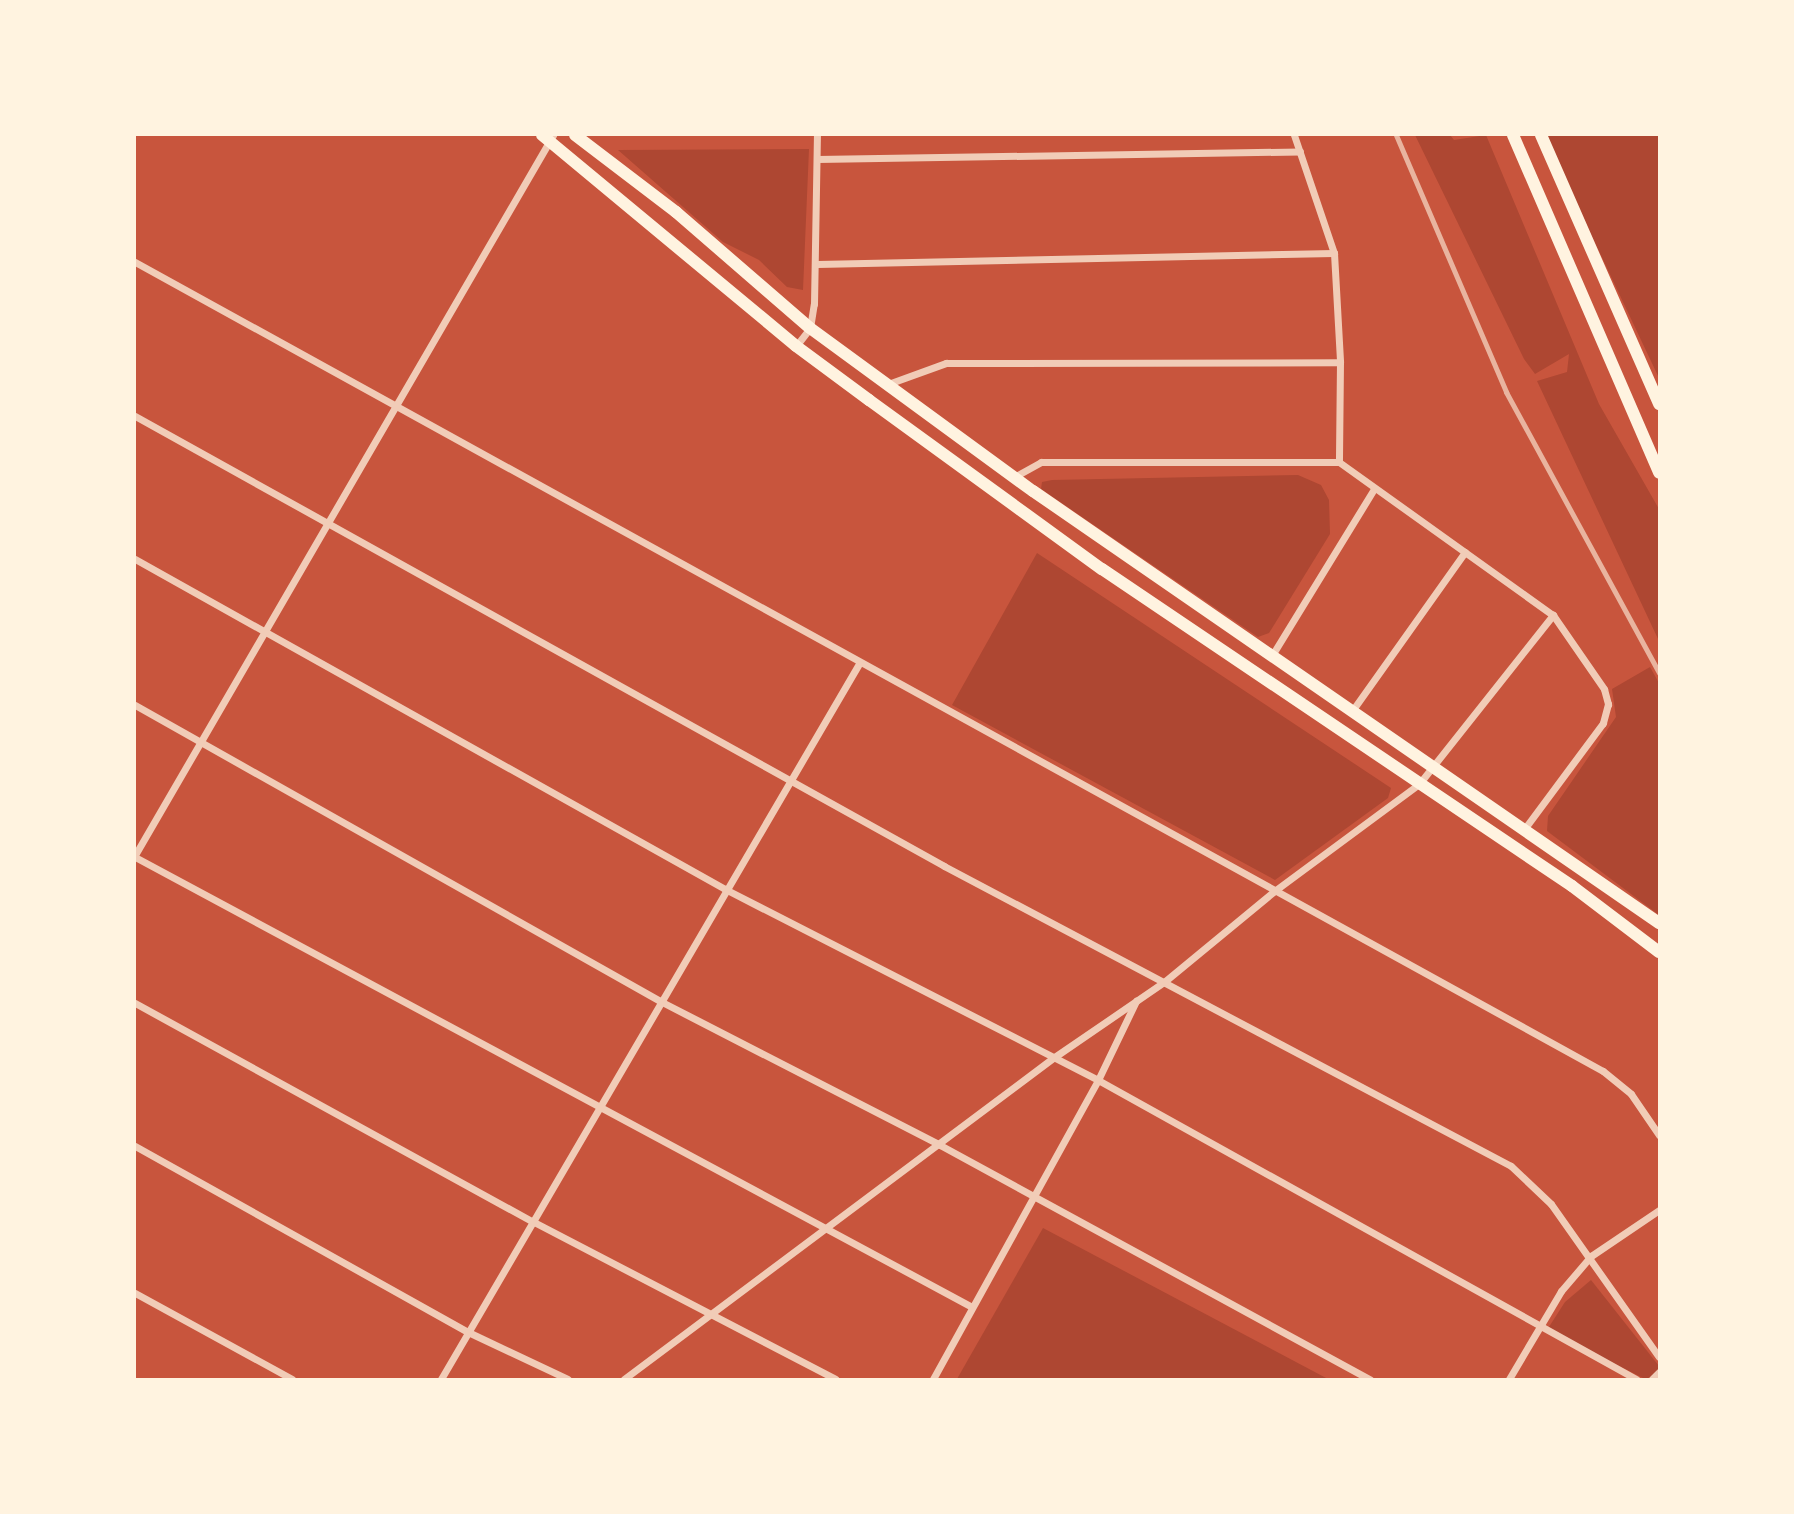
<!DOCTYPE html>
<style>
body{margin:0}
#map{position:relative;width:1794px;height:1514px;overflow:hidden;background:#c8553d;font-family:"Varela Round",sans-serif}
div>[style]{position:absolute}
.green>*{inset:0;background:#ae4732}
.minor>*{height:7px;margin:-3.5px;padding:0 3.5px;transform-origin:3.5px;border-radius:3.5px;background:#f1ccb7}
.secondary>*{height:12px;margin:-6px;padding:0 6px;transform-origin:6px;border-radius:6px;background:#fff3e0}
.rail>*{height:5px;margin:-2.5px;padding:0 2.5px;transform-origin:2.5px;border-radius:2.5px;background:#e9b49f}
span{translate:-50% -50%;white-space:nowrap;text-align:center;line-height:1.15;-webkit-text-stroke:5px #fff3e0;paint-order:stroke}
.frame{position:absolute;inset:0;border:136px solid #fff3e0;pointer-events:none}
</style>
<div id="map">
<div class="green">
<i style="clip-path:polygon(1415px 135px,1450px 135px,1454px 140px,1486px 135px,1599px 404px,1659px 509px,1659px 641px,1537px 381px,1567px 372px,1569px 354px,1535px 374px,1524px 359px)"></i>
<i style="clip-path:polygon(1544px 135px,1659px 135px,1659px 378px)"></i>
<i style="clip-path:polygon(809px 149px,803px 290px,787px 287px,759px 260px,723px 242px,618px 150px)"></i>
<i style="clip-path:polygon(1298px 475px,1321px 485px,1329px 500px,1330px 534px,1269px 633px,1258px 637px,1041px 489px,1042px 482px,1052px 480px)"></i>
<i style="clip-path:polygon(1037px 553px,1391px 788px,1388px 798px,1275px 880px,952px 705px)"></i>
<i style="clip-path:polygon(1650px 667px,1659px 683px,1659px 915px,1547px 831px,1548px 816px,1616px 717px,1612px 689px)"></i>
<i style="clip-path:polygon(1043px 1228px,1328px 1379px,957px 1379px)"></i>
<i style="clip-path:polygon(1591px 1280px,1659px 1366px,1656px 1375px,1645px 1379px,1547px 1330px,1565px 1302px)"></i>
</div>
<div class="minor">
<i style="left:1294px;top:135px;width:125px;rotate:71.3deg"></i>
<i style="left:1334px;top:253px;width:109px;rotate:86.8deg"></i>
<i style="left:1340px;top:362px;width:100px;rotate:90.6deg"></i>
<i style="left:1339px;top:462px;width:263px;rotate:35.6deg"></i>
<i style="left:1553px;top:615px;width:90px;rotate:55.4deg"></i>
<i style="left:1604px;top:689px;width:16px;rotate:75deg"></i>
<i style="left:1608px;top:704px;width:20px;rotate:105deg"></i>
<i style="left:1603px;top:723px;width:131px;rotate:126.6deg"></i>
<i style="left:817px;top:159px;width:483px;rotate:-0.9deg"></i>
<i style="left:135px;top:262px;width:1676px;rotate:28.86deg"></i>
<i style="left:1603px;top:1071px;width:36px;rotate:39deg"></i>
<i style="left:1631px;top:1094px;width:50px;rotate:55.7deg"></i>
<i style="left:817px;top:264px;width:517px;rotate:-1.22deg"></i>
<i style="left:796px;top:346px;width:23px;rotate:-52deg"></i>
<i style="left:810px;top:328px;width:24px;rotate:-81deg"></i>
<i style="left:814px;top:304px;width:169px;rotate:-89deg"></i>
<i style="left:888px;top:384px;width:62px;rotate:-19.9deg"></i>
<i style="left:946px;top:363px;width:394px;rotate:-0.1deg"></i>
<i style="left:135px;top:416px;width:926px;rotate:29.08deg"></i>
<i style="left:944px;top:866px;width:641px;rotate:27.88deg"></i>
<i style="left:1511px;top:1166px;width:55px;rotate:43.5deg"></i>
<i style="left:1551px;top:1204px;width:187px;rotate:54.8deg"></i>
<i style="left:1014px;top:477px;width:31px;rotate:-29deg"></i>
<i style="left:1041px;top:462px;width:298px"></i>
<i style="left:135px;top:559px;width:676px;rotate:29.22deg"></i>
<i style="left:725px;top:889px;width:419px;rotate:27.1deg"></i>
<i style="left:1098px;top:1080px;width:616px;rotate:29.06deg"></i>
<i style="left:1271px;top:657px;width:197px;rotate:-58.5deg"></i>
<i style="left:135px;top:705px;width:603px;rotate:29.41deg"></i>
<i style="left:660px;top:1001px;width:315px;rotate:27.2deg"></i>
<i style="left:940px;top:1145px;width:490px;rotate:28.6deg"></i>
<i style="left:1352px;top:711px;width:195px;rotate:-54.6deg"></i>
<i style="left:135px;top:855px;width:833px;rotate:-59.86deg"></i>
<i style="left:135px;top:857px;width:950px;rotate:28.26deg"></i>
<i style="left:135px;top:1003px;width:453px;rotate:28.8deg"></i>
<i style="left:532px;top:1221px;width:342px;rotate:27.5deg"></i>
<i style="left:135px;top:1146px;width:381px;rotate:29.2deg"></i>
<i style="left:468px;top:1332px;width:110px;rotate:25.2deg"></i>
<i style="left:135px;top:1293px;width:179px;rotate:28.7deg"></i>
<i style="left:441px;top:1379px;width:830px;rotate:-59.7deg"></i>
<i style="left:624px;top:1379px;width:536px;rotate:-36.81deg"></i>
<i style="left:1053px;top:1058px;width:135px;rotate:-34.4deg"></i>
<i style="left:1164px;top:982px;width:141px;rotate:-39.5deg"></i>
<i style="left:1273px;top:892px;width:182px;rotate:-36.5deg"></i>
<i style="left:1419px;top:784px;width:216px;rotate:-51.6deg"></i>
<i style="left:933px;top:1379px;width:342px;rotate:-61.1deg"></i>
<i style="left:1098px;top:1080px;width:88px;rotate:-64.3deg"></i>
<i style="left:1509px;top:1379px;width:102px;rotate:-59.4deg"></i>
<i style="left:1561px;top:1291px;width:46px;rotate:-49.4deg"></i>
<i style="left:1591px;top:1256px;width:82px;rotate:-34.1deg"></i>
<i style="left:1652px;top:1379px;width:10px;rotate:-45deg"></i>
</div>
<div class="secondary">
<i style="left:542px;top:135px;width:330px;rotate:39.7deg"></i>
<i style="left:796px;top:346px;width:91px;rotate:36.5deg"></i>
<i style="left:869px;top:400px;width:288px;rotate:36deg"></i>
<i style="left:1102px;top:569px;width:567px;rotate:34deg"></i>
<i style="left:1572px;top:886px;width:109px;rotate:37.2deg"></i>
<i style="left:575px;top:135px;width:127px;rotate:37.3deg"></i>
<i style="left:676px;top:212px;width:177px;rotate:40.9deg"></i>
<i style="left:810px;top:328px;width:276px;rotate:36.2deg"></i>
<i style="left:1033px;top:491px;width:761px;rotate:34.61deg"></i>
<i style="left:1513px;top:135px;width:368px;rotate:66.6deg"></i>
<i style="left:1541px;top:135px;width:294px;rotate:66.3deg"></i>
</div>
<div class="rail">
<i style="left:1396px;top:135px;width:280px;rotate:66.8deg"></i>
<i style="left:1506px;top:392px;width:320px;rotate:61.4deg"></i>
</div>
<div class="frame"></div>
</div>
